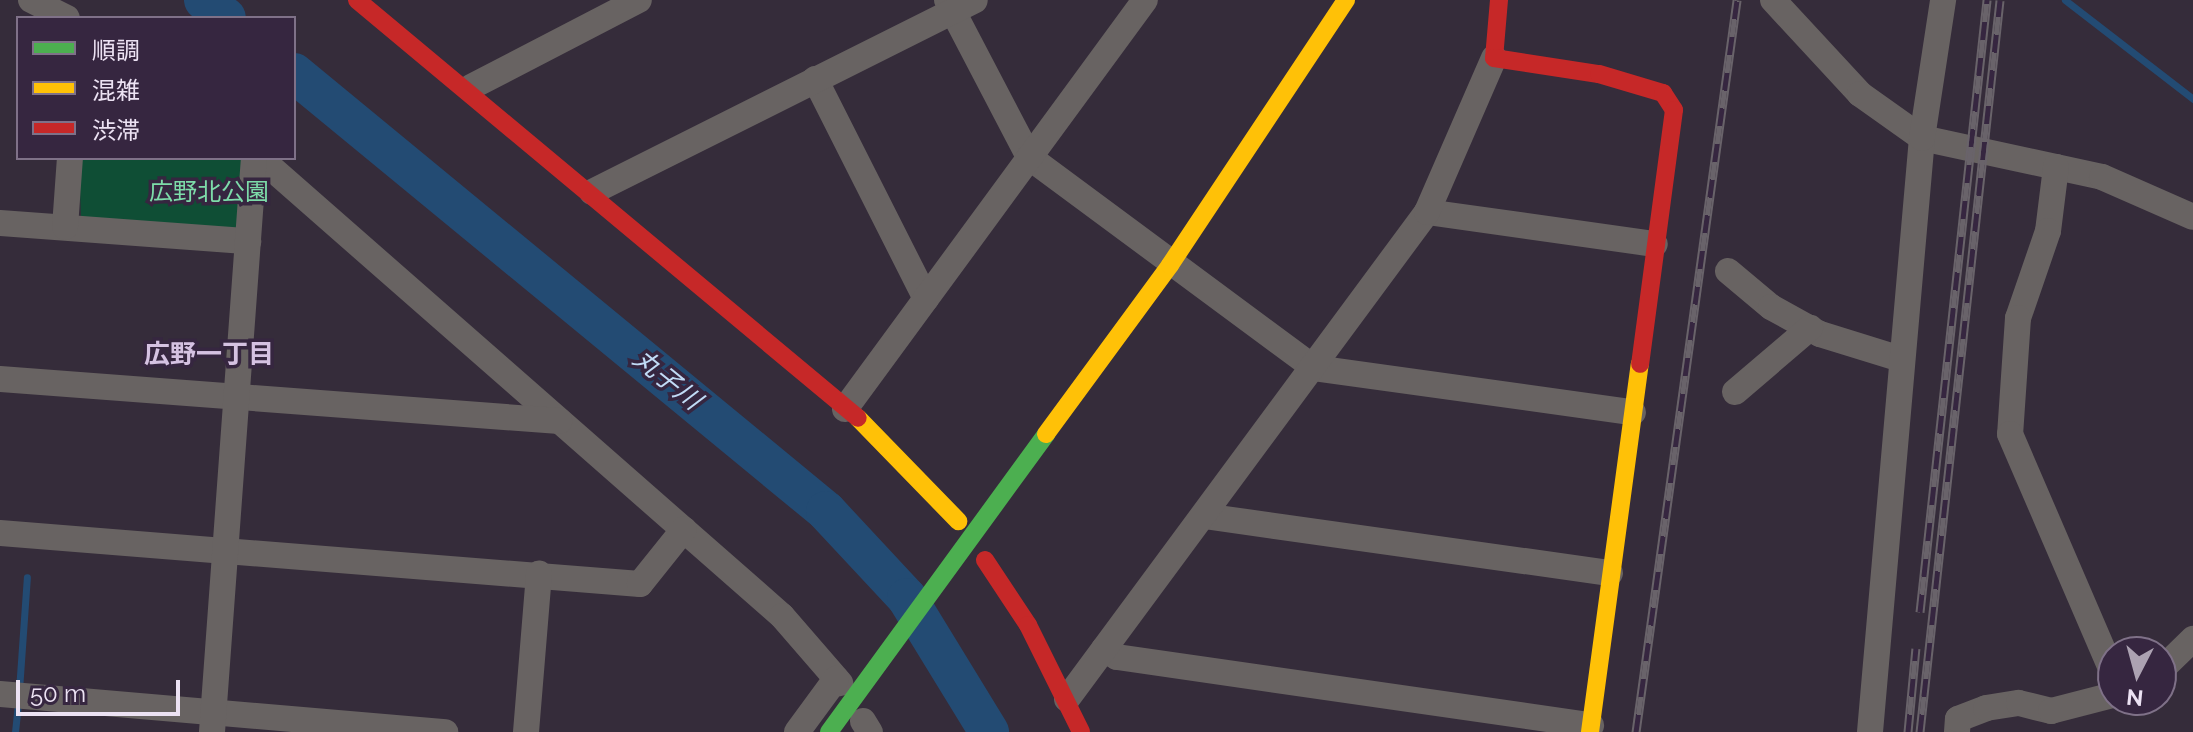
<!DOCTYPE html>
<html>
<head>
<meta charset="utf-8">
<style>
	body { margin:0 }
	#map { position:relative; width:2193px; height:732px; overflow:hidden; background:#352c3a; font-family:Raleway,"Noto Sans JP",sans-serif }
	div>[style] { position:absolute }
	.green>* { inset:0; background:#0f4e35 }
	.stream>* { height:7px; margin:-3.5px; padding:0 3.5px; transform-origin:3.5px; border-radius:3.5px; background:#234b73 }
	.river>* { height:40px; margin:-20px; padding:0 20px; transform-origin:20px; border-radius:20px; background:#234b73 }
	.street>* { height:26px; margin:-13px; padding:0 13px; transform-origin:13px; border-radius:13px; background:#686362 }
	.fast>* { height:18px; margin:-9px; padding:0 9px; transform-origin:9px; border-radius:9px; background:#4caf50 }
	.slow>* { height:18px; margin:-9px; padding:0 9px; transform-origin:9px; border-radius:9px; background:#ffc107 }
	.jam>* { height:18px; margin:-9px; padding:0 9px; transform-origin:9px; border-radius:9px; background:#c62828 }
	.rail>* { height:9px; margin-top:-4.5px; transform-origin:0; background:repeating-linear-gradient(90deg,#362640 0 18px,#69636a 0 36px); box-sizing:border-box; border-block:2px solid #69636a }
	span { translate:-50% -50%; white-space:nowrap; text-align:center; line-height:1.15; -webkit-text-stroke:7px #362640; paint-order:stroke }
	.park-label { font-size:24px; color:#7ddca9 }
	.neighbourhood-label { font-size:26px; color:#d5c2e2; font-weight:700 }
	.water-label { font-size:26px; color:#c1dbf6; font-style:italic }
	.legend { position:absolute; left:16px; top:16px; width:280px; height:144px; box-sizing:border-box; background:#362640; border:2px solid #7f7188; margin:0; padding:10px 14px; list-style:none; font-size:24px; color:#ece2f3 }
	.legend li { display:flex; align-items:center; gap:16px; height:40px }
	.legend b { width:40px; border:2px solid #7f7188 }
	.north { position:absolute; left:2097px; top:636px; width:80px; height:80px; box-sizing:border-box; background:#362640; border:2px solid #7f7188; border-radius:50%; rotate:186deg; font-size:22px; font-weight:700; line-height:32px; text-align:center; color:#ece2f3 }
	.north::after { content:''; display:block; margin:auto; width:28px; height:36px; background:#aca2b2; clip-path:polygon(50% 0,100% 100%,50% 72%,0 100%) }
	.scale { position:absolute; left:16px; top:680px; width:164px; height:36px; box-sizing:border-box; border:4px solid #ece2f3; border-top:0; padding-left:10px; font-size:24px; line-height:28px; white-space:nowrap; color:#ece2f3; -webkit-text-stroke:6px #362640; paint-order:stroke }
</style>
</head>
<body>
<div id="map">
	<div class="green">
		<i style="clip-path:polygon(79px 158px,244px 158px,243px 224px,233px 229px,81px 218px)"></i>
	</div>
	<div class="stream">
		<i style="left:2065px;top:0;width:162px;rotate:37.7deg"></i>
		<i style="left:19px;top:690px;width:113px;rotate:-86deg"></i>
		<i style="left:15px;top:732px;width:30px;rotate:-84deg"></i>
	</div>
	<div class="river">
		<i style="left:204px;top:0;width:28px;rotate:39deg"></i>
		<i style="left:294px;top:73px;width:689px;rotate:39.46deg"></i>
		<i style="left:826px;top:511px;width:119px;rotate:47deg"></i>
		<i style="left:907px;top:598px;width:157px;rotate:58.5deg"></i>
	</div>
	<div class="street">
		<i style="left:31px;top:0;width:40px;rotate:26.6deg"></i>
		<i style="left:947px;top:0;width:177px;rotate:62.4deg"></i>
		<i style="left:1029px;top:157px;width:355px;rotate:36.5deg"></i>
		<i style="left:1314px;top:368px;width:322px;rotate:7.9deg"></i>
		<i style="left:1773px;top:0;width:128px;rotate:47.2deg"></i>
		<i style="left:1860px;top:94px;width:76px;rotate:35.4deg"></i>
		<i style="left:1922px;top:138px;width:184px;rotate:12.2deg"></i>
		<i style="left:2102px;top:177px;width:99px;rotate:23.7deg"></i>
		<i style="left:815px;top:79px;width:246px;rotate:63.2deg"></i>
		<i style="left:471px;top:87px;width:189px;rotate:-27.4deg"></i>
		<i style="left:260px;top:158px;width:694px;rotate:41.26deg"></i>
		<i style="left:782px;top:616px;width:89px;rotate:49.1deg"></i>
		<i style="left:2056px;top:167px;width:64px;rotate:97.1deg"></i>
		<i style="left:2048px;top:231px;width:92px;rotate:109deg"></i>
		<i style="left:2018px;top:318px;width:116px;rotate:93.9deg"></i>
		<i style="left:2010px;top:434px;width:260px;rotate:66.7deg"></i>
		<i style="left:592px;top:192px;width:428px;rotate:-26.6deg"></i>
		<i style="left:1427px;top:212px;width:230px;rotate:8deg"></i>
		<i style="left:0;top:223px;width:249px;rotate:4.2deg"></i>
		<i style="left:65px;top:227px;width:69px;rotate:-85.9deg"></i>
		<i style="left:1728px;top:271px;width:56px;rotate:39.9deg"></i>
		<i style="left:1771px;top:307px;width:56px;rotate:28.9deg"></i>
		<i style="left:1820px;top:334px;width:85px;rotate:17.2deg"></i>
		<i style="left:0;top:379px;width:561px;rotate:4.3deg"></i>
		<i style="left:1735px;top:392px;width:99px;rotate:-40.5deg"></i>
		<i style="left:845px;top:409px;width:507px;rotate:-53.74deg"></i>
		<i style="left:1204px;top:516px;width:410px;rotate:8deg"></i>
		<i style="left:0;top:533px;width:642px;rotate:4.56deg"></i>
		<i style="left:640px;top:584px;width:70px;rotate:-51.3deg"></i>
		<i style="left:1104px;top:649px;width:15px;rotate:32deg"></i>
		<i style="left:1117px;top:657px;width:479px;rotate:8.2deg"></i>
		<i style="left:2161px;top:670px;width:45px;rotate:-44.1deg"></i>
		<i style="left:0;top:694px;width:447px;rotate:4.9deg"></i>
		<i style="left:1067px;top:699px;width:606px;rotate:-53.53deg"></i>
		<i style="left:1427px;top:212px;width:168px;rotate:-66.5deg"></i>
		<i style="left:863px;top:721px;width:13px;rotate:58deg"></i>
		<i style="left:212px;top:732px;width:576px;rotate:-85.82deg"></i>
		<i style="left:526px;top:732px;width:159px;rotate:-85.3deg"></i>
		<i style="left:797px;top:732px;width:66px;rotate:-53.7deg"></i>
		<i style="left:1870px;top:732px;width:596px;rotate:-85deg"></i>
		<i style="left:1922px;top:138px;width:140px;rotate:-81.3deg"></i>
		<i style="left:1957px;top:732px;width:13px;rotate:-86deg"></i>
		<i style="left:1958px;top:719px;width:30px;rotate:-21deg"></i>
		<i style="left:1986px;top:708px;width:33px;rotate:-9deg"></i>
		<i style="left:2019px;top:703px;width:33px;rotate:14deg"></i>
		<i style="left:2051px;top:711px;width:64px;rotate:-14.5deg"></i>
	</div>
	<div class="fast">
		<i style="left:829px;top:732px;width:369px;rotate:-53.9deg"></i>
	</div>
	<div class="slow">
		<i style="left:858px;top:418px;width:144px;rotate:45.8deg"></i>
		<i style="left:1046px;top:434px;width:210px;rotate:-53.7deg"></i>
		<i style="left:1170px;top:265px;width:318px;rotate:-56.4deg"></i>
		<i style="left:1590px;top:732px;width:371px;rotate:-82.3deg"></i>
	</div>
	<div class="jam">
		<i style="left:357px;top:0;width:652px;rotate:39.84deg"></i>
		<i style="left:1499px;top:0;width:58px;rotate:94.9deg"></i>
		<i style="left:1494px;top:58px;width:106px;rotate:8.7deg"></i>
		<i style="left:1599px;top:74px;width:67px;rotate:16.5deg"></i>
		<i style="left:1663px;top:93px;width:20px;rotate:57deg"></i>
		<i style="left:1674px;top:110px;width:256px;rotate:97.6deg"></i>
		<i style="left:985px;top:560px;width:78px;rotate:56.5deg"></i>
		<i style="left:1028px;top:625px;width:119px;rotate:63.6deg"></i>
	</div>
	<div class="rail">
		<i style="left:1920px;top:612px;width:616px;rotate:-83.75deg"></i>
		<i style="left:1636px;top:732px;width:739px;rotate:-82.14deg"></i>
		<i style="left:1908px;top:732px;width:84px;rotate:-84.6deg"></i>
		<i style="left:1920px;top:732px;width:736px;rotate:-83.76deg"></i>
	</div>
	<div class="park-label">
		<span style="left:209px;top:192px">広野北公園</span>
	</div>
	<div class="neighbourhood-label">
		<span style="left:209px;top:355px">広野一丁目</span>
	</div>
	<div class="water-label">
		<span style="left:667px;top:380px;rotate:39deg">丸子川</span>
	</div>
	<ul class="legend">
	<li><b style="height:10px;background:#4caf50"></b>順調</li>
	<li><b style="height:10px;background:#ffc107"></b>混雑</li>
	<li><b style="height:10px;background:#c62828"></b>渋滞</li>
	</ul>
	<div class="north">N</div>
	<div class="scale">50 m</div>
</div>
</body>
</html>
